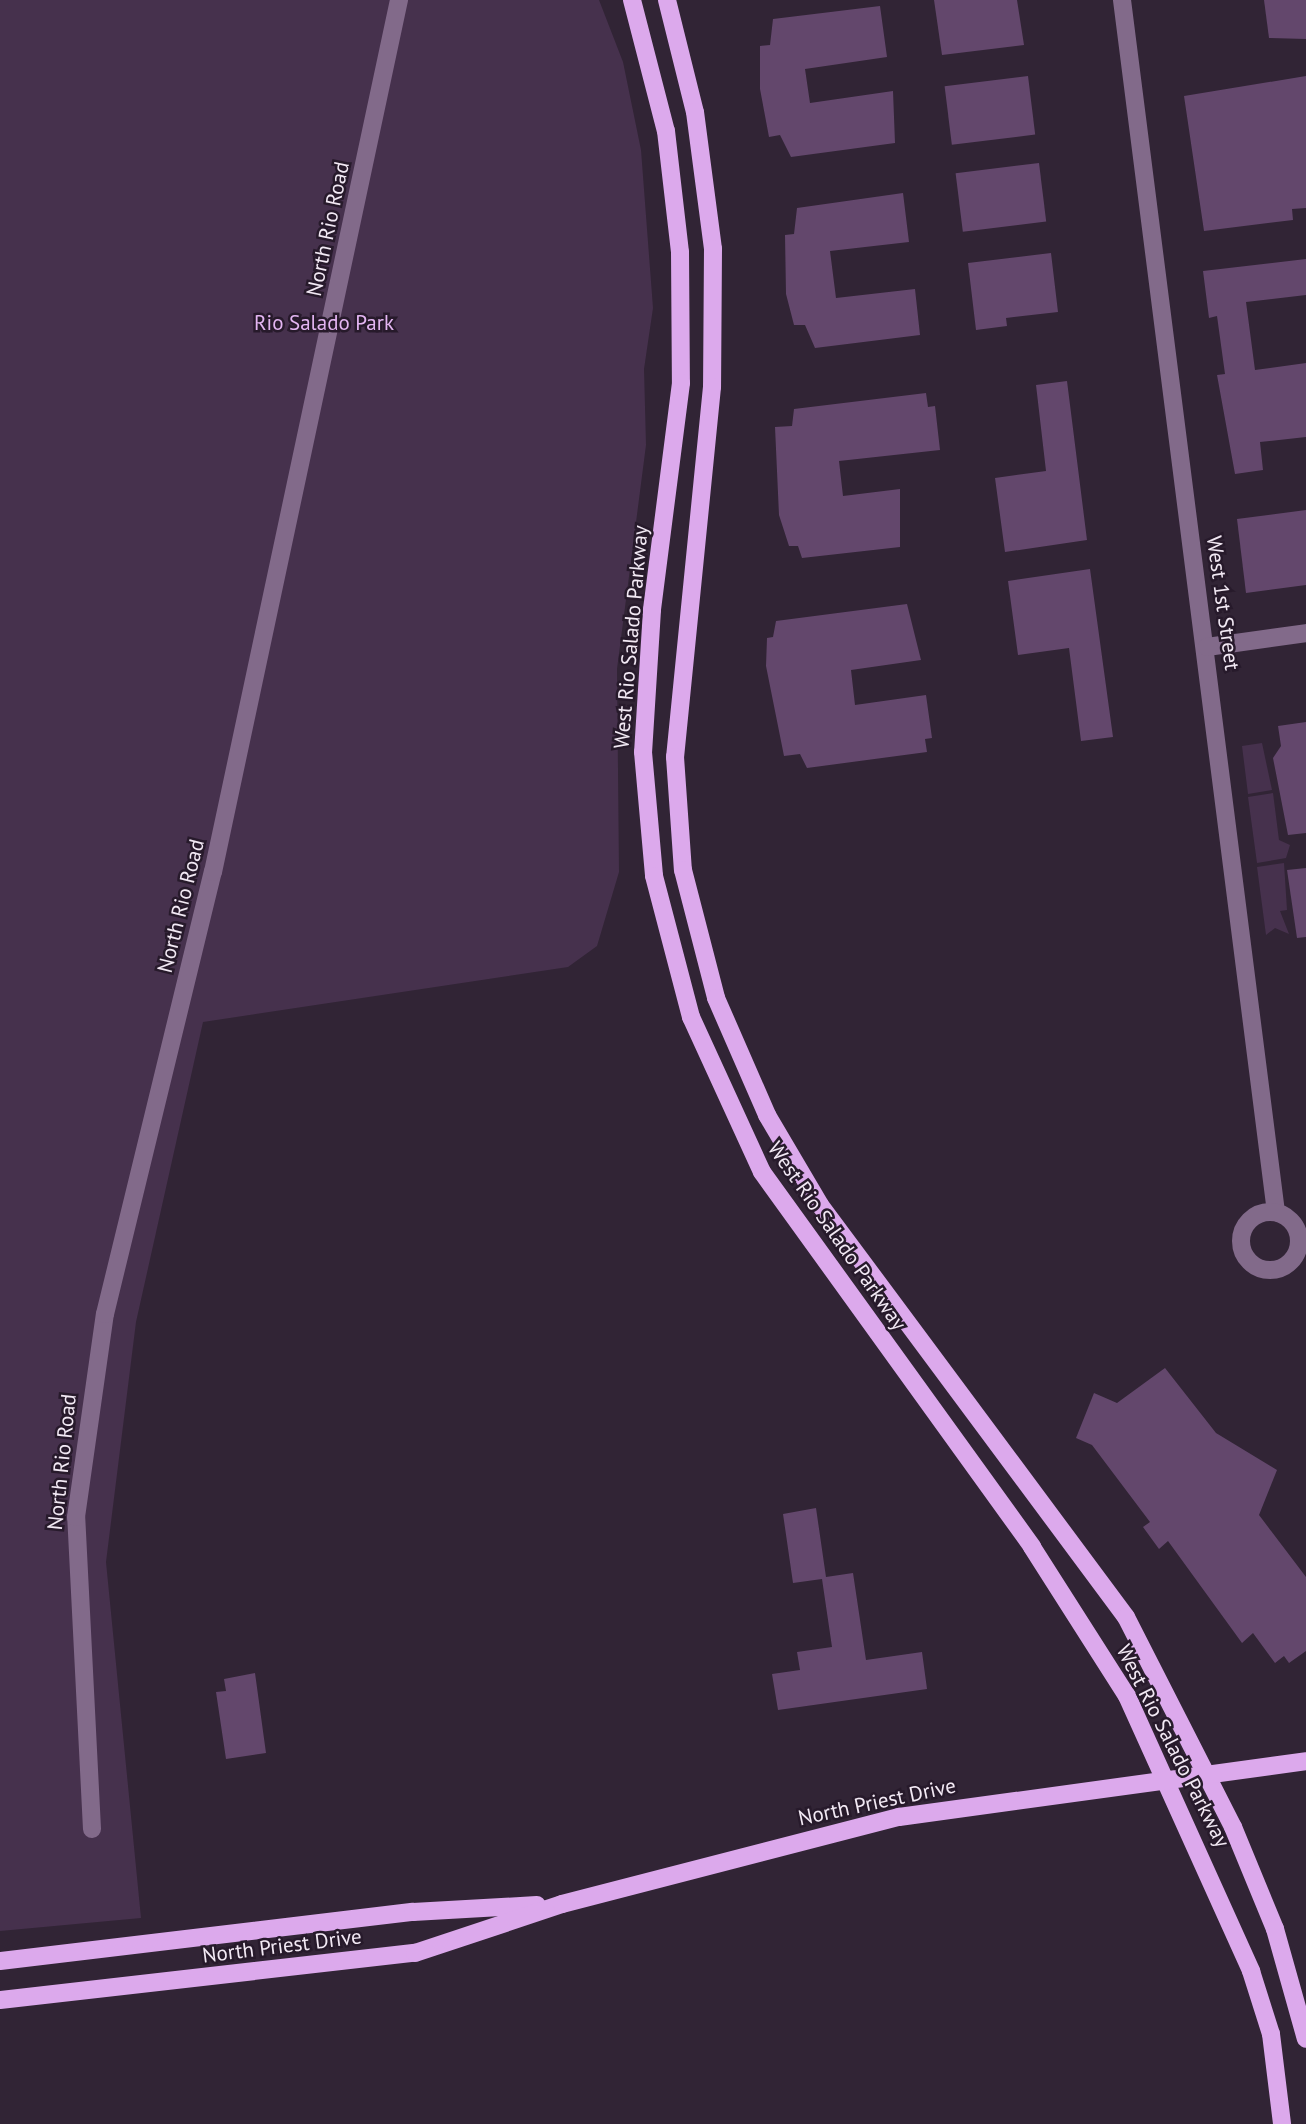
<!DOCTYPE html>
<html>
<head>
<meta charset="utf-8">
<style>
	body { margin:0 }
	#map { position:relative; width:1306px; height:2124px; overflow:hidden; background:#312435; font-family:"PT Sans",sans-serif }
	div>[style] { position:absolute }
	.green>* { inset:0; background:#46314d }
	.building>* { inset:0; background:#63476c; transform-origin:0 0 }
	.minor>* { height:18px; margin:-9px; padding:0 9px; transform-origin:9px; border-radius:9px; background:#826a8a }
	.minor>.ring { margin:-9px; padding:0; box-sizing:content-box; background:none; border:18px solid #826a8a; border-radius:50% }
	.major>* { height:18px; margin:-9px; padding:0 9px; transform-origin:9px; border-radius:9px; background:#dca9ec }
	span { translate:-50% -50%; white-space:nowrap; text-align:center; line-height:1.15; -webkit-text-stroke:5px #271a2b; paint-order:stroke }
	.street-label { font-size:21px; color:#f2e9f4 }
	.park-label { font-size:21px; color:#e3b5f2 }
</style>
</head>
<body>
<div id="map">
	<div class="green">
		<i style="clip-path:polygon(0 0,599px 0,623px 62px,641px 150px,653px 308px,644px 369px,646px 445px,617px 669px,619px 872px,597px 946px,568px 967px,203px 1022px,136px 1322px,106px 1562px,141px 1918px,0 1931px)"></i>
		<i style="clip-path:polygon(1262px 743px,1272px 790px,1248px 794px,1242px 746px)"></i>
		<i style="clip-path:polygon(1273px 793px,1279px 840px,1290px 845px,1286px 858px,1257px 863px,1248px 797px)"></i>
		<i style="clip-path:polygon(1284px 863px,1287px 910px,1280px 911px,1289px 934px,1275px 928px,1266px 935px,1257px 867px)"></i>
	</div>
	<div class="building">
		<i style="clip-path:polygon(934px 0,1017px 0,1024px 45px,942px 55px)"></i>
		<i style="clip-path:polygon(1264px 0,1306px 0,1306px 39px,1269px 38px)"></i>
		<i style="clip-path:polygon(880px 6px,887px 57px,805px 69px,810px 103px,893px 91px,895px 143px,791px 157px,780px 135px,769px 137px,760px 89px,760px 46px,770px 45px,773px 19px)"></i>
		<i style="left:1028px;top:76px;width:59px;height:84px;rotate:83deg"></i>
		<i style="clip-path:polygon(1306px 76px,1306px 208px,1292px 209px,1293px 220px,1204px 231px,1184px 96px)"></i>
		<i style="left:1039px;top:163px;width:59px;height:84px;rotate:83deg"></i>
		<i style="clip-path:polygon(903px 193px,909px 242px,830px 251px,836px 298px,915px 289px,920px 335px,815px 348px,805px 325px,794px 325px,786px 294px,785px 235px,794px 234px,797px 208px)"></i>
		<i style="clip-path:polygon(1051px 253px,1058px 312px,1006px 318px,1007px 326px,976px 330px,968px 263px)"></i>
		<i style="clip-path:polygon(1306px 259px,1306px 295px,1246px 302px,1255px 370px,1306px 363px,1306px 437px,1260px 442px,1263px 470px,1235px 474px,1217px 375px,1225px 374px,1217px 316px,1209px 318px,1203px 271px)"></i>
		<i style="clip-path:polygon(1067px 381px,1087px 540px,1005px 552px,995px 478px,1046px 471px,1036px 385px)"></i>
		<i style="clip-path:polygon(926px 393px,928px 407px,935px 406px,940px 450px,839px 461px,843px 496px,900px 489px,900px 547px,802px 558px,798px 546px,789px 546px,779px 515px,775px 427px,792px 426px,794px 409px)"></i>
		<i style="clip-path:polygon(1306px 510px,1306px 585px,1246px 593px,1237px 519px)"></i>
		<i style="clip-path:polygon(1090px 569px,1113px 737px,1081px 741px,1069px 648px,1018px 655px,1008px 581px)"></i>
		<i style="clip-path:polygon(907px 604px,921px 660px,851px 670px,855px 705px,926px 695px,932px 738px,925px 739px,927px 752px,807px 768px,800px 754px,784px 756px,766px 666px,767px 638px,773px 637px,776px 621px)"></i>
		<i style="clip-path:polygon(1306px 722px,1306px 833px,1288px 835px,1273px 758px,1281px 746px,1278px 726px)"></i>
		<i style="clip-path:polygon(1306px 868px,1306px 937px,1297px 938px,1287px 870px)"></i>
		<i style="clip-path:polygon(1165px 1368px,1216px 1433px,1277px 1470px,1259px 1515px,1306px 1577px,1306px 1651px,1289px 1663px,1284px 1656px,1275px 1663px,1253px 1633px,1242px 1643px,1168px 1541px,1159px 1549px,1143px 1527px,1150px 1522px,1092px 1445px,1076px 1438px,1094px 1393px,1117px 1403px)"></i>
		<i style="clip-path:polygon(816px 1508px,826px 1577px,853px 1573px,866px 1660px,922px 1652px,927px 1689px,778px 1710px,772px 1674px,800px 1670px,797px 1652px,832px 1647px,822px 1579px,793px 1583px,783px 1514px)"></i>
		<i style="clip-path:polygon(255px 1673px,266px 1753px,226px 1759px,216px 1692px,226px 1691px,224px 1679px)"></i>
	</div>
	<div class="minor">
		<i style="left:1122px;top:0;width:1222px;rotate:82.76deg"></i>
		<i style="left:1207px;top:647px;width:100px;rotate:-8deg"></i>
		<i class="ring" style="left:1241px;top:1212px;width:40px;height:40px"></i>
		<i style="left:92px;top:1829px;width:312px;rotate:-92.9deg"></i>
		<i style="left:76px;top:1517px;width:205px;rotate:-81.9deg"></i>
		<i style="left:105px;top:1314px;width:455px;rotate:-76.3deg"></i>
		<i style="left:213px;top:872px;width:892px;rotate:-77.96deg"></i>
	</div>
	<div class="major">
		<i style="left:632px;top:0;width:135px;rotate:75.5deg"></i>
		<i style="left:666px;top:131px;width:122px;rotate:83.4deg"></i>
		<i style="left:680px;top:252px;width:131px;rotate:89.6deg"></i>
		<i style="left:681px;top:383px;width:229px;rotate:97.3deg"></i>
		<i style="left:652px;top:610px;width:142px;rotate:93.6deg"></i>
		<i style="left:643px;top:752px;width:124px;rotate:84.9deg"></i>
		<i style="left:654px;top:876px;width:146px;rotate:75.3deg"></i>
		<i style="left:691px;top:1017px;width:170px;rotate:65.4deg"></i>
		<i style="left:762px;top:1172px;width:462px;rotate:54.2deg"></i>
		<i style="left:1032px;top:1547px;width:177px;rotate:57.5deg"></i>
		<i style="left:1127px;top:1696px;width:302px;rotate:65.7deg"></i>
		<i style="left:1251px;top:1971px;width:66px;rotate:72.4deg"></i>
		<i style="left:1271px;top:2034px;width:91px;rotate:83deg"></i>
		<i style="left:667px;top:0;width:115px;rotate:76deg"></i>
		<i style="left:695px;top:112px;width:138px;rotate:82.5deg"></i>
		<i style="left:713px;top:249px;width:138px;rotate:90.4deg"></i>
		<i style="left:712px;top:387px;width:372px;rotate:95.7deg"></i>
		<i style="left:675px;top:757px;width:113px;rotate:86deg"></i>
		<i style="left:683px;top:870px;width:132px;rotate:75.5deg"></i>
		<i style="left:716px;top:998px;width:128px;rotate:66.4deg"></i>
		<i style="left:767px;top:1115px;width:104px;rotate:59.5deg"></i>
		<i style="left:820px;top:1205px;width:513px;rotate:53.4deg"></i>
		<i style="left:1126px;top:1617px;width:236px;rotate:63deg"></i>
		<i style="left:1233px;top:1827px;width:110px;rotate:67.6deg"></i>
		<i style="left:1275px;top:1929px;width:114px;rotate:74.3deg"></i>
		<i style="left:0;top:1961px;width:416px;rotate:-6.8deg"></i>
		<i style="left:413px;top:1912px;width:124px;rotate:-3.2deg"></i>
		<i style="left:0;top:2000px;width:418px;rotate:-6.5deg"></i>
		<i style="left:415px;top:1953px;width:155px;rotate:-18.4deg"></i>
		<i style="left:562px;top:1904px;width:348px;rotate:-14.5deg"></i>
		<i style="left:899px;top:1817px;width:411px;rotate:-7.8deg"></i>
	</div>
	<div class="street-label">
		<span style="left:328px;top:229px;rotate:-78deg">North Rio Road</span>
		<span style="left:1223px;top:603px;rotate:82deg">West 1st Street</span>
		<span style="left:631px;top:637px;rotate:-85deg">West Rio Salado Parkway</span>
		<span style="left:181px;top:906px;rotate:-76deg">North Rio Road</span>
		<span style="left:837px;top:1236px;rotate:55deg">West Rio Salado Parkway</span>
		<span style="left:62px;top:1462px;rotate:-84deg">North Rio Road</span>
		<span style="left:1173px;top:1746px;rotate:63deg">West Rio Salado Parkway</span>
		<span style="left:877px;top:1802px;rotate:-12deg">North Priest Drive</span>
		<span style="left:282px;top:1946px;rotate:-7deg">North Priest Drive</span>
	</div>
	<div class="park-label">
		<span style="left:324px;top:323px">Rio Salado Park</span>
	</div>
</div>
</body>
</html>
